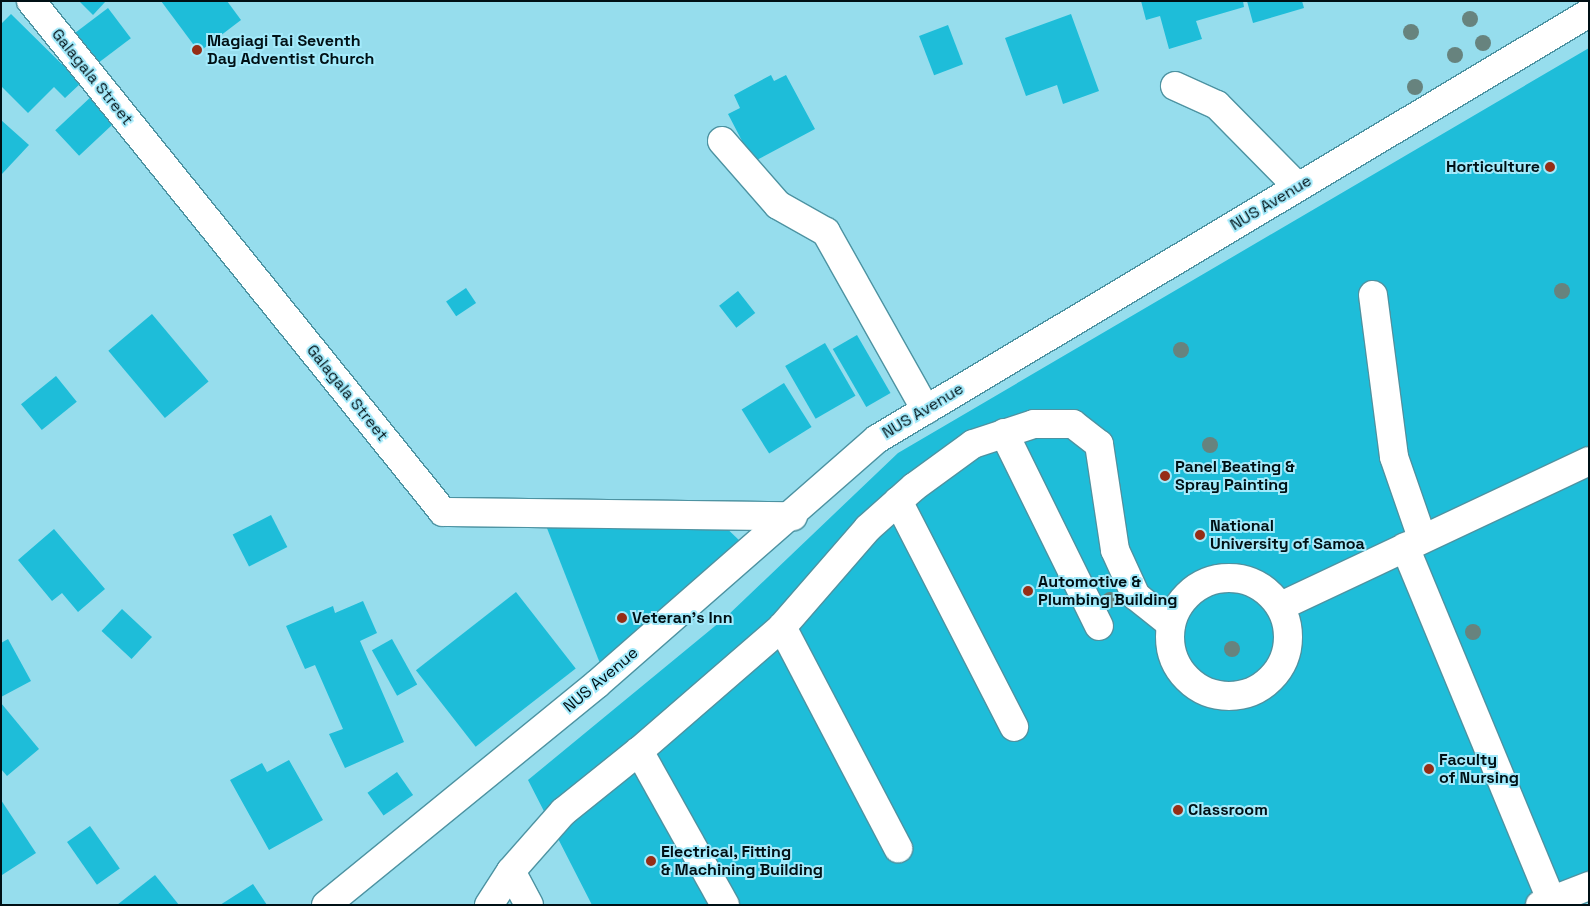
<!DOCTYPE html>
<html>
<head>
<meta charset="utf-8">
<style>
	body { margin:0 }
	#map { position:relative; width:1590px; height:906px; overflow:hidden; background:#96dded; font-family:"Space Grotesk",sans-serif }
	div>[style] { position:absolute }
	.building>* { inset:0; background:#1ebdd9; transform-origin:0 0 }
	.roads { filter:drop-shadow(1px 0 #4d93a2) drop-shadow(-1px 0 #4d93a2) drop-shadow(0 1px #4d93a2) drop-shadow(0 -1px #4d93a2) }
	.minor>* { height:28px; margin:-14px; padding:0 14px; transform-origin:14px; border-radius:14px; background:#fff }
	.minor>.ring { margin:-14px; padding:0; box-sizing:content-box; background:none; border:28px solid #fff; border-radius:50% }
	.trees>* { width:16px; height:16px; margin:-8px; border-radius:50%; background:#67837e }
	.dots>* { width:14px; height:14px; translate:-50% -50%; box-sizing:border-box; border:2px solid #a3eafb; border-radius:50% }
	span { translate:-50% -50%; white-space:nowrap; text-align:center; line-height:1.15; -webkit-text-stroke:4px #a3eafb; paint-order:stroke }
	.poi-label { font-size:16px; color:#001015; font-weight:700 }
	.left { translate:0 -50%; text-align:left }
	.right { translate:-100% -50%; text-align:right }
	.street-label { font-size:16px; color:#001015 }
	.frame { position:absolute; inset:0; border:2px solid #001015; pointer-events:none }
</style>
</head>
<body>
<div id="map">
	<div class="building">
		<i style="clip-path:polygon(79px 1px,106px 1px,93px 15px)"></i>
		<i style="clip-path:polygon(161px 1px,227px 1px,241px 20px,199px 52px)"></i>
		<i style="clip-path:polygon(1141px 1px,1243px 1px,1244px 7px,1196px 21px,1202px 39px,1169px 49px,1160px 16px,1146px 20px)"></i>
		<i style="clip-path:polygon(1247px 1px,1302px 1px,1304px 8px,1253px 23px)"></i>
		<i style="left:108px;top:8px;width:38px;height:41px;rotate:53deg"></i>
		<i style="clip-path:polygon(11px 14px,81px 83px,65px 98px,54px 87px,28px 113px,1px 86px,1px 24px)"></i>
		<i style="clip-path:polygon(1071px 14px,1099px 91px,1063px 104px,1057px 85px,1026px 96px,1005px 38px)"></i>
		<i style="left:948px;top:25px;width:42px;height:31px;rotate:69deg"></i>
		<i style="clip-path:polygon(1589px 48px,1589px 898px,1570px 905px,592px 905px,528px 780px,726px 617px,898px 453px)"></i>
		<i style="clip-path:polygon(771px 75px,774px 81px,786px 75px,815px 129px,753px 162px,728px 114px,740px 108px,734px 95px)"></i>
		<i style="left:94px;top:94px;width:35px;height:53px;rotate:47deg"></i>
		<i style="clip-path:polygon(1px 120px,29px 145px,1px 175px)"></i>
		<i style="left:466px;top:288px;width:18px;height:24px;rotate:56deg"></i>
		<i style="left:738px;top:291px;width:28px;height:24px;rotate:52deg"></i>
		<i style="left:152px;top:314px;width:88px;height:57px;rotate:50deg"></i>
		<i style="left:857px;top:335px;width:67px;height:28px;rotate:60deg"></i>
		<i style="left:825px;top:343px;width:61px;height:46px;rotate:60deg"></i>
		<i style="left:56px;top:376px;width:33px;height:45px;rotate:51deg"></i>
		<i style="left:784px;top:383px;width:52px;height:50px;rotate:58deg"></i>
		<i style="left:271px;top:515px;width:36px;height:43px;rotate:63deg"></i>
		<i style="clip-path:polygon(543px 518px,717px 519px,742px 543px,603px 671px)"></i>
		<i style="clip-path:polygon(54px 529px,105px 589px,78px 612px,62px 593px,52px 601px,18px 560px)"></i>
		<i style="left:516px;top:592px;width:97px;height:127px;rotate:52deg"></i>
		<i style="clip-path:polygon(363px 601px,377px 633px,360px 641px,404px 742px,345px 768px,329px 734px,343px 729px,315px 665px,305px 669px,286px 626px,333px 606px,335px 613px)"></i>
		<i style="left:122px;top:609px;width:41px;height:30px;rotate:43deg"></i>
		<i style="clip-path:polygon(8px 639px,31px 681px,1px 697px,1px 643px)"></i>
		<i style="left:392px;top:639px;width:52px;height:23px;rotate:61deg"></i>
		<i style="clip-path:polygon(1px 703px,39px 749px,7px 776px,1px 769px)"></i>
		<i style="clip-path:polygon(289px 760px,323px 820px,269px 850px,230px 780px,262px 763px,267px 772px)"></i>
		<i style="left:397px;top:772px;width:28px;height:36px;rotate:55deg"></i>
		<i style="clip-path:polygon(1px 800px,36px 853px,2px 875px,1px 874px)"></i>
		<i style="left:90px;top:826px;width:52px;height:28px;rotate:55deg"></i>
		<i style="clip-path:polygon(155px 875px,179px 905px,117px 905px)"></i>
		<i style="clip-path:polygon(253px 884px,267px 905px,220px 905px)"></i>
	</div>
	<div class="roads">
		<div class="minor">
			<i style="left:31px;top:1px;width:656px;rotate:51.12deg"></i>
			<i style="left:443px;top:512px;width:350px;rotate:0.7deg"></i>
			<i style="left:1175px;top:86px;width:46px;rotate:24.3deg"></i>
			<i style="left:1217px;top:105px;width:115px;rotate:45.4deg"></i>
			<i style="left:722px;top:141px;width:85px;rotate:48.8deg"></i>
			<i style="left:778px;top:205px;width:55px;rotate:29.4deg"></i>
			<i style="left:826px;top:232px;width:204px;rotate:60.7deg"></i>
			<i style="left:1373px;top:295px;width:163px;rotate:82.6deg"></i>
			<i style="left:1394px;top:457px;width:86px;rotate:70.9deg"></i>
			<i style="left:1004px;top:433px;width:215px;rotate:63.8deg"></i>
			<i style="left:898px;top:501px;width:254px;rotate:62.8deg"></i>
			<i style="left:1405px;top:547px;width:382px;rotate:67.5deg"></i>
			<i class="ring" style="left:1170px;top:578px;width:90px;height:90px"></i>
			<i style="left:1281px;top:606px;width:340px;rotate:-25.2deg"></i>
			<i style="left:782px;top:627px;width:250px;rotate:62.3deg"></i>
			<i style="left:639px;top:751px;width:176px;rotate:60.8deg"></i>
			<i style="left:511px;top:871px;width:38px;rotate:62deg"></i>
			<i style="left:326px;top:905px;width:350px;rotate:-39.2deg"></i>
			<i style="left:597px;top:684px;width:372px;rotate:-41.2deg"></i>
			<i style="left:877px;top:439px;width:830px;rotate:-30.89deg"></i>
			<i style="left:489px;top:905px;width:40px;rotate:-57.1deg"></i>
			<i style="left:511px;top:871px;width:79px;rotate:-48.6deg"></i>
			<i style="left:563px;top:812px;width:97px;rotate:-38.8deg"></i>
			<i style="left:639px;top:751px;width:189px;rotate:-40.9deg"></i>
			<i style="left:782px;top:627px;width:131px;rotate:-49deg"></i>
			<i style="left:868px;top:528px;width:62px;rotate:-41.7deg"></i>
			<i style="left:914px;top:487px;width:73px;rotate:-36.1deg"></i>
			<i style="left:973px;top:444px;width:64px;rotate:-18.2deg"></i>
			<i style="left:1034px;top:424px;width:39px"></i>
			<i style="left:1073px;top:424px;width:33px;rotate:38deg"></i>
			<i style="left:1099px;top:444px;width:107px;rotate:81.4deg"></i>
			<i style="left:1115px;top:550px;width:51px;rotate:65.5deg"></i>
			<i style="left:1136px;top:596px;width:45px;rotate:38.7deg"></i>
			<i style="left:1540px;top:905px;width:53px;rotate:-21.2deg"></i>
		</div>
	</div>
	<div class="trees">
		<i style="left:1470px;top:19px"></i>
		<i style="left:1411px;top:32px"></i>
		<i style="left:1483px;top:43px"></i>
		<i style="left:1455px;top:55px"></i>
		<i style="left:1415px;top:87px"></i>
		<i style="left:1562px;top:291px"></i>
		<i style="left:1181px;top:350px"></i>
		<i style="left:1210px;top:445px"></i>
		<i style="left:1110px;top:600px"></i>
		<i style="left:1473px;top:632px"></i>
		<i style="left:1232px;top:649px"></i>
	</div>
	<div class="dots">
		<i style="left:197px;top:50px;background:#962d16"></i>
		<i style="left:1550px;top:167px;background:#962d16"></i>
		<i style="left:1165px;top:476px;background:#962d16"></i>
		<i style="left:1200px;top:535px;background:#962d16"></i>
		<i style="left:1028px;top:591px;background:#962d16"></i>
		<i style="left:622px;top:618px;background:#962d16"></i>
		<i style="left:1429px;top:769px;background:#962d16"></i>
		<i style="left:1178px;top:810px;background:#962d16"></i>
		<i style="left:651px;top:861px;background:#962d16"></i>
	</div>
	<div class="poi-label">
		<span class="left" style="left:207px;top:50px">Magiagi Tai Seventh<br>Day Adventist Church</span>
		<span class="right" style="left:1540px;top:167px">Horticulture</span>
		<span class="left" style="left:1175px;top:476px">Panel Beating &amp;<br>Spray Painting</span>
		<span class="left" style="left:1210px;top:535px">National<br>University of Samoa</span>
		<span class="left" style="left:1038px;top:591px">Automotive &amp;<br>Plumbing Building</span>
		<span class="left" style="left:632px;top:618px">Veteran's Inn</span>
		<span class="left" style="left:1439px;top:769px">Faculty<br>of Nursing</span>
		<span class="left" style="left:1188px;top:810px">Classroom</span>
		<span class="left" style="left:661px;top:861px">Electrical, Fitting<br>&amp; Machining Building</span>
	</div>
	<div class="street-label">
		<span style="left:92px;top:77px;rotate:51deg">Galagala Street</span>
		<span style="left:1271px;top:203px;rotate:-31deg">NUS Avenue</span>
		<span style="left:347px;top:393px;rotate:51deg">Galagala Street</span>
		<span style="left:923px;top:411px;rotate:-31deg">NUS Avenue</span>
		<span style="left:601px;top:680px;rotate:-40deg">NUS Avenue</span>
	</div>
	<div class="frame"></div>
</div>
</body>
</html>
